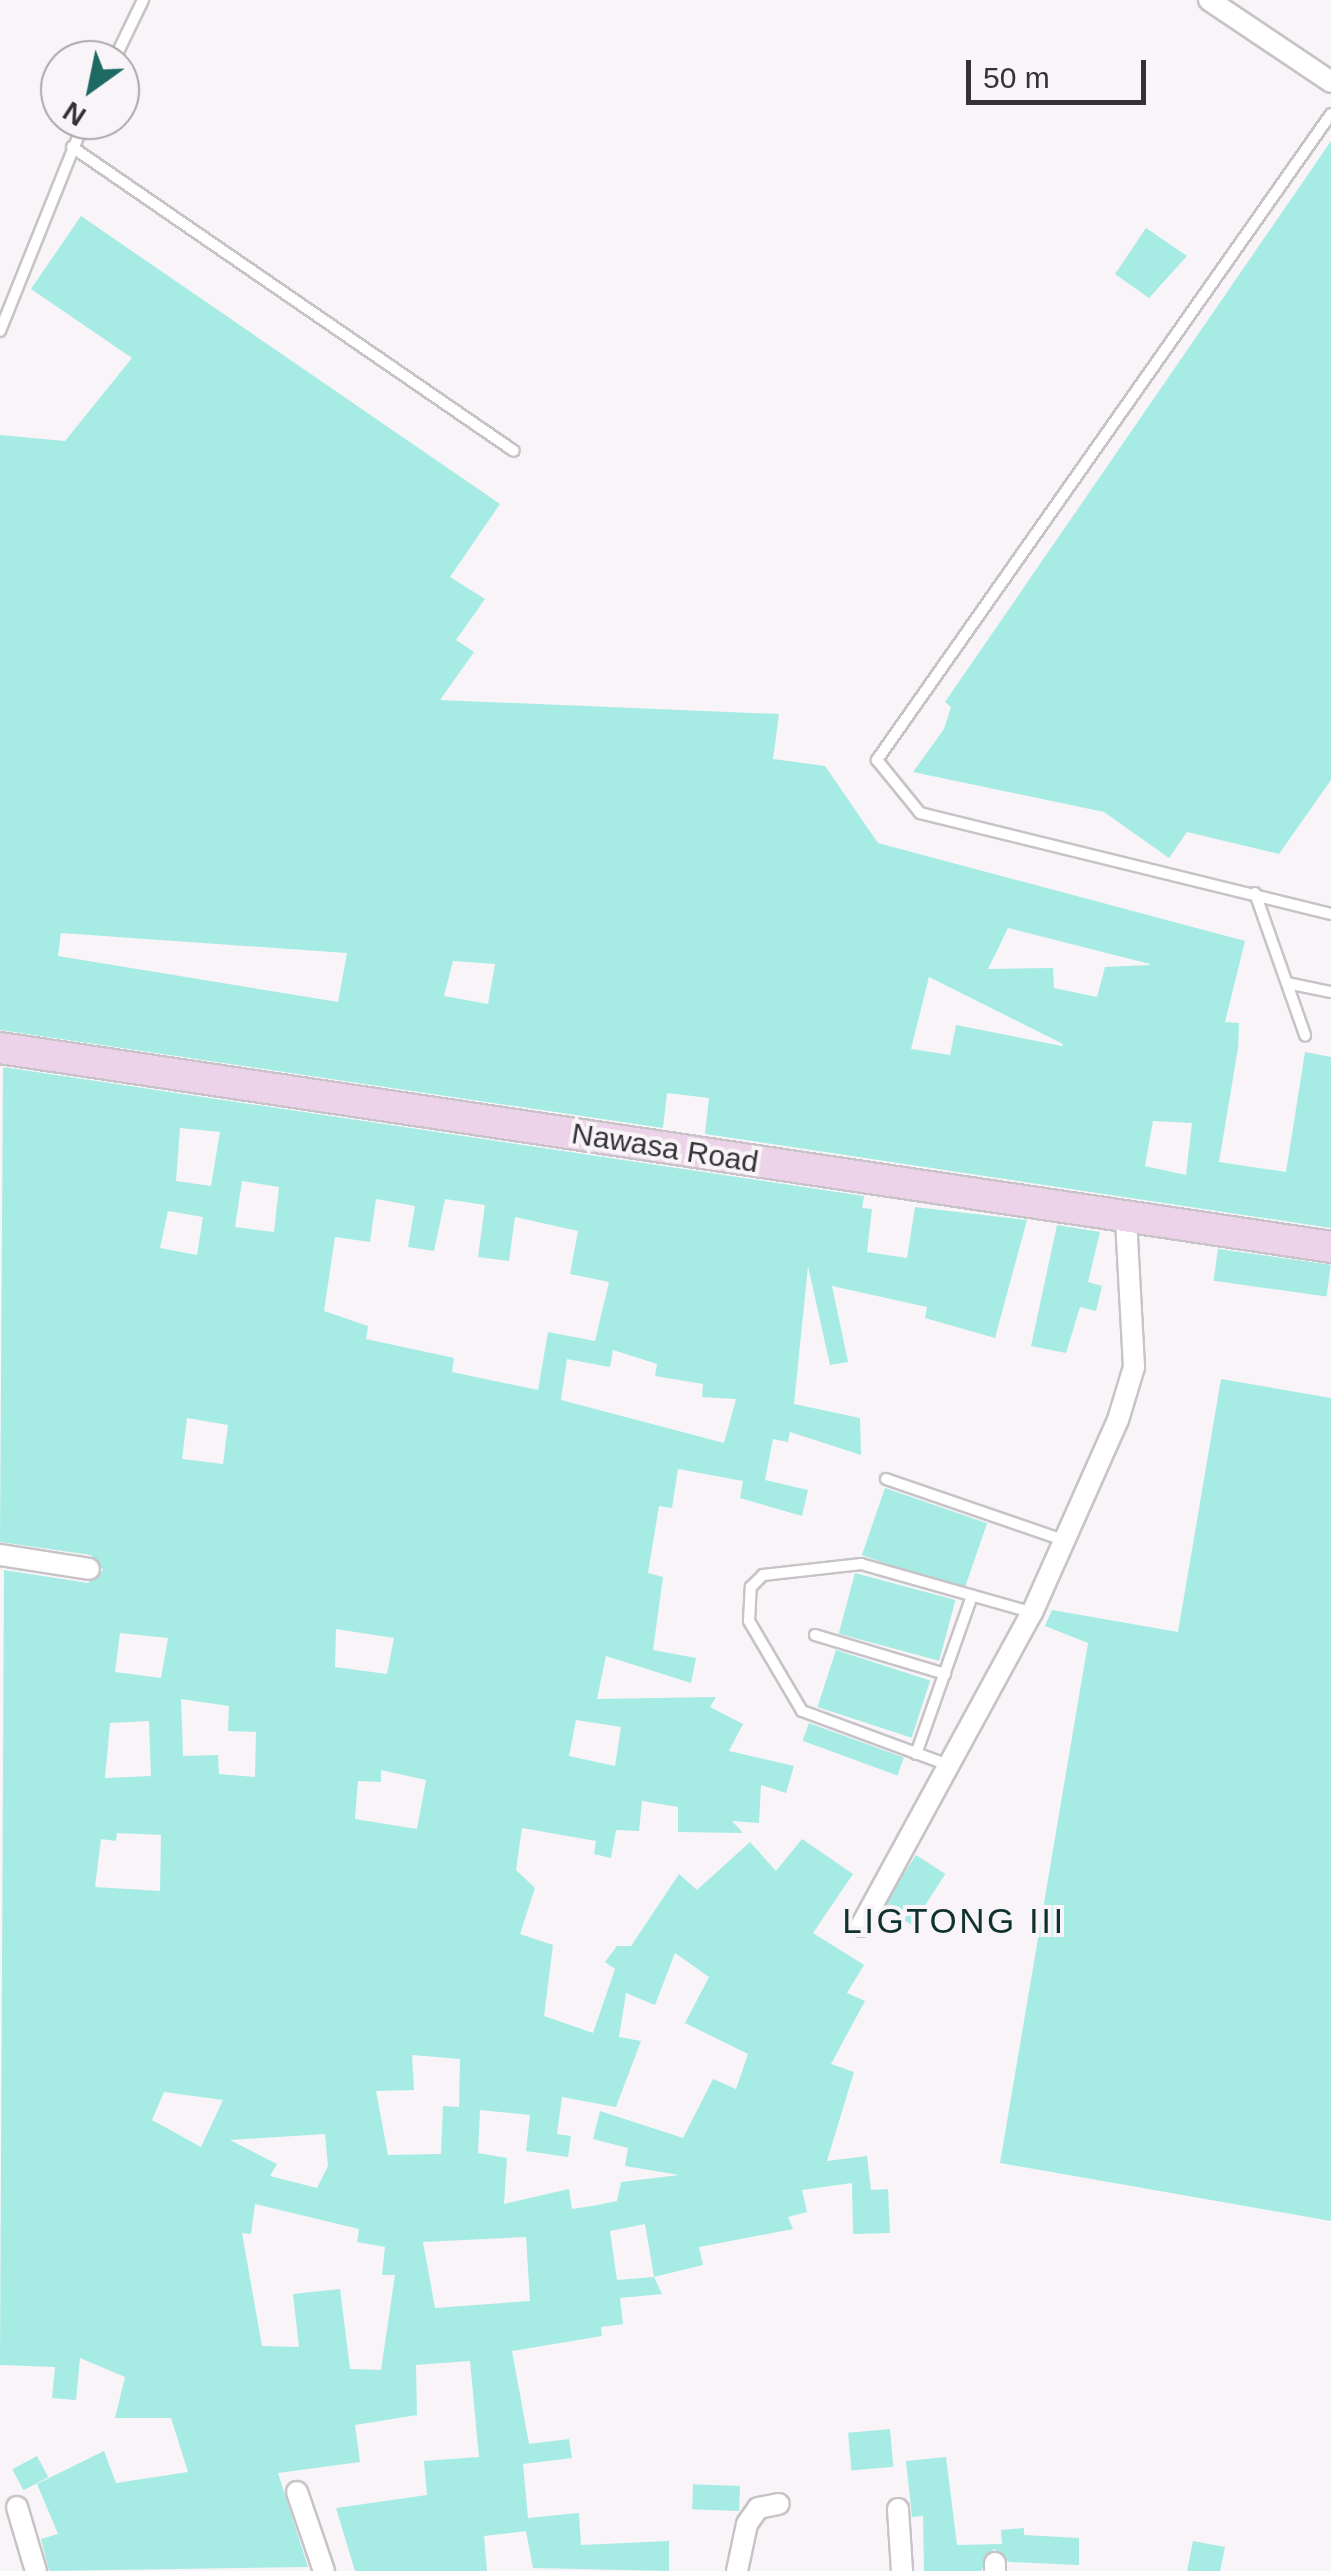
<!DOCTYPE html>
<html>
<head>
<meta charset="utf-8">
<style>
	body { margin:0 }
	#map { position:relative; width:1331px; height:2571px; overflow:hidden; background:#f8f4f8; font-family:Helvetica,sans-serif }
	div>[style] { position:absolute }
	.building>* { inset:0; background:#a6ece4; transform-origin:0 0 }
	.roads { filter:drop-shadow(2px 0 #c7c3c6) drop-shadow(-2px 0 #c7c3c6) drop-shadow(0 2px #c7c3c6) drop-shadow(0 -2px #c7c3c6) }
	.lane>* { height:10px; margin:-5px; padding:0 5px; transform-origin:5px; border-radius:5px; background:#fff }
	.street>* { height:20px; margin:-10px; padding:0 10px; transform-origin:10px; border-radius:10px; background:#fff }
	.secondary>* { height:30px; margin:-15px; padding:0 15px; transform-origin:15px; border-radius:15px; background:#edd3e9 }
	span { translate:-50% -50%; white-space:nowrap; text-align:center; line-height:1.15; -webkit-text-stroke:8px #f8f4f8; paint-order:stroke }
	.street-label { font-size:30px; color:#343234 }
	.quarter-label { font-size:35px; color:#0f322e; letter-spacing:2.5px }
	.north { position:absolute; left:40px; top:40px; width:100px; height:100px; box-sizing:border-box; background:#f8f4f8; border:2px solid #aaa6aa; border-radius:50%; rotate:213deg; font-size:28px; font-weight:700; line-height:40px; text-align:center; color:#343234 }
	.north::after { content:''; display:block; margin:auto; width:35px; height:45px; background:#1e6962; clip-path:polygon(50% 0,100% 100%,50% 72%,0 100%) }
	.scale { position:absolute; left:966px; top:60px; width:180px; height:45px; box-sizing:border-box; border:5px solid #343234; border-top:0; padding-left:12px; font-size:30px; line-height:35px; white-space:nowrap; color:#343234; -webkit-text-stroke:8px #f8f4f8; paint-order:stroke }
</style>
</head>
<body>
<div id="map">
	<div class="building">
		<i style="clip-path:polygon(1331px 141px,1331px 780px,1279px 854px,1187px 832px,1169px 858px,1104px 812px,913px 772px,944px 729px,951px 707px,945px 702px)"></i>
		<i style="clip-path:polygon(evenodd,81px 216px,500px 504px,450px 577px,485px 599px,456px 640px,474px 652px,440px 700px,779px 714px,773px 759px,825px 766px,878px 843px,1245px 941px,1225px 1022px,1239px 1023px,1238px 1048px,1219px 1162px,1286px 1172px,1305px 1052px,1331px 1057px,1331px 1228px,705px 1134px,709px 1098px,667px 1093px,663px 1128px,0 1030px,0 435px,65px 441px,132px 358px,31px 289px,81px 216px,1008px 928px,1150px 964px,1150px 965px,1105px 967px,1097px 997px,1054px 988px,1053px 968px,988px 969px,1008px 928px,81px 216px,61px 933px,347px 953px,338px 1002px,58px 956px,61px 933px,81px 216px,453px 961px,495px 964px,488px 1004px,444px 996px,453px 961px,81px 216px,929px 977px,1063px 1044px,1062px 1046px,956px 1025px,950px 1055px,911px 1049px,929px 977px,81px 216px,1153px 1121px,1192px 1123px,1186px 1175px,1145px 1166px,1153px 1121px)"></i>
		<i style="clip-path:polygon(1146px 228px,1187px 256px,1149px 298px,1115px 274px)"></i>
		<i style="clip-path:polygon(evenodd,3px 1067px,864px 1196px,862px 1208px,872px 1209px,867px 1252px,907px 1258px,915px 1207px,1027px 1220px,995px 1338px,925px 1318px,927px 1307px,832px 1286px,848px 1362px,830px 1365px,808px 1266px,794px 1404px,860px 1418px,861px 1455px,790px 1432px,788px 1442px,773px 1439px,765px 1480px,808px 1490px,802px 1516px,740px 1498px,743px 1481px,678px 1469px,672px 1508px,659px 1506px,648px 1573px,663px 1577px,653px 1650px,696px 1658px,691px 1683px,606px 1656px,597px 1699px,716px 1697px,710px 1707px,743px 1724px,729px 1751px,794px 1766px,786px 1793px,761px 1785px,759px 1823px,732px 1821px,743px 1833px,678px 1832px,678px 1807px,642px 1801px,639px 1831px,616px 1830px,611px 1858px,594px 1854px,596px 1841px,522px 1828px,516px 1870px,535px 1888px,520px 1934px,553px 1945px,544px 2016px,593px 2033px,615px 1969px,605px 1962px,617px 1946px,631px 1946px,679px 1874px,697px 1890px,750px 1842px,776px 1871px,802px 1839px,853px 1874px,813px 1933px,864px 1965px,847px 1993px,865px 2001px,831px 2064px,854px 2072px,827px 2161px,867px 2156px,871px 2190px,888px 2189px,890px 2233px,853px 2234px,852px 2183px,802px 2190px,807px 2212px,788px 2217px,793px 2229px,699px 2247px,703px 2265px,654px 2277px,662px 2294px,620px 2298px,623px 2324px,601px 2327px,602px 2336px,512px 2351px,529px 2444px,569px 2439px,572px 2458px,523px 2464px,528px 2518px,579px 2513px,581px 2545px,669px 2541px,669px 2571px,533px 2568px,526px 2531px,484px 2536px,487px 2571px,355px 2571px,336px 2508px,427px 2495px,424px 2461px,479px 2457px,470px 2361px,416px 2365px,417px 2415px,355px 2425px,360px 2462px,278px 2473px,308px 2567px,49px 2571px,41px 2539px,58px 2534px,37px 2484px,104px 2451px,116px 2483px,188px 2472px,171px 2418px,115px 2418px,125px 2377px,80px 2358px,76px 2400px,52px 2398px,55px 2367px,0 2365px,4px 1570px,88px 1583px,103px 1570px,91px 1555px,0 1542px,3px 1067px,180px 1128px,220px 1132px,211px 1186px,176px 1181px,180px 1128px,3px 1067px,242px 1181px,279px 1187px,274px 1232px,235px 1227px,242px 1181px,3px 1067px,376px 1199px,415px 1206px,408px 1247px,434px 1251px,445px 1199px,485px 1205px,478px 1257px,509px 1261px,515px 1217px,578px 1231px,570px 1274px,609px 1282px,595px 1341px,548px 1332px,538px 1390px,452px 1372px,454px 1358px,366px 1339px,368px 1326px,324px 1311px,335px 1237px,370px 1242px,376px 1199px,3px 1067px,168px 1211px,203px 1217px,197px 1255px,160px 1248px,168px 1211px,3px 1067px,613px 1350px,657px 1364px,655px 1376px,703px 1384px,702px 1397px,736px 1399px,724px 1443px,561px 1400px,567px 1359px,610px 1367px,613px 1350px,3px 1067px,187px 1418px,228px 1425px,223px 1464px,182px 1459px,187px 1418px,3px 1067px,336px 1629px,394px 1638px,387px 1674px,335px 1667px,336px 1629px,3px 1067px,120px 1633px,168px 1638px,161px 1678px,115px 1672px,120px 1633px,3px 1067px,181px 1699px,229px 1706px,228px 1731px,256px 1732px,255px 1777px,219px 1774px,218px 1755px,183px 1756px,181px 1699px,3px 1067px,576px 1720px,621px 1727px,615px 1766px,569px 1756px,576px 1720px,3px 1067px,149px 1721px,151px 1776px,105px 1778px,110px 1723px,149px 1721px,3px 1067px,381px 1770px,426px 1780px,417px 1829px,355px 1819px,358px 1781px,381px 1782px,381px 1770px,3px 1067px,117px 1833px,161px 1835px,160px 1891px,95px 1887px,101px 1839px,116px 1841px,117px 1833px,3px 1067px,675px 1953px,709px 1977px,685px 2023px,748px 2054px,736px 2089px,713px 2079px,683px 2138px,600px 2111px,593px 2139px,628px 2148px,625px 2166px,679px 2175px,621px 2182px,617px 2201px,592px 2206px,572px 2209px,569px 2189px,504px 2204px,507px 2158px,478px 2153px,480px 2110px,530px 2115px,526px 2151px,568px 2157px,571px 2136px,557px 2134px,562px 2097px,616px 2107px,641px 2041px,619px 2037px,626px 1993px,655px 2005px,675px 1953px,3px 1067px,412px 2055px,460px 2059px,459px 2107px,443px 2106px,441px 2154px,388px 2155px,376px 2091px,414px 2090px,412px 2055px,3px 1067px,164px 2092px,223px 2100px,201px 2147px,152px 2120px,164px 2092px,3px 1067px,325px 2134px,328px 2166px,317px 2188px,270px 2176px,277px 2164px,230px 2140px,325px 2134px,3px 1067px,255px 2204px,359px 2229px,357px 2242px,385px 2247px,382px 2275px,395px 2275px,381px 2370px,350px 2369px,340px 2289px,293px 2294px,299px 2347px,262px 2346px,242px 2233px,251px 2234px,255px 2204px,3px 1067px,645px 2224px,654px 2277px,617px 2280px,610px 2231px,645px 2224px,3px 1067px,526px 2237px,530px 2301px,435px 2308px,423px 2242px,526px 2237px)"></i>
		<i style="clip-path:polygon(1057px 1225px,1100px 1232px,1088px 1282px,1102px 1286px,1096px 1311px,1080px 1307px,1066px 1353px,1031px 1346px)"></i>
		<i style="left:1218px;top:1249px;width:114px;height:32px;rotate:8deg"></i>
		<i style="clip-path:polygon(1221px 1379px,1331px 1398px,1331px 2221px,1000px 2163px,1088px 1643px,1045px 1626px,1052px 1610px,1178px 1632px)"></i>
		<i style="left:885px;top:1488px;width:108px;height:71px;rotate:19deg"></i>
		<i style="left:855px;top:1573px;width:104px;height:63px;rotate:15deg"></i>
		<i style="left:836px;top:1650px;width:99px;height:60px;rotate:18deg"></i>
		<i style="left:809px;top:1723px;width:101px;height:19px;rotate:20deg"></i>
		<i style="left:916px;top:1855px;width:35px;height:61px;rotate:33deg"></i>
		<i style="left:890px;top:2429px;width:38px;height:42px;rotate:85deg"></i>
		<i style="left:37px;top:2456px;width:24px;height:28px;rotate:62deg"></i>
		<i style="clip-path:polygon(946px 2457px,957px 2545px,1002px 2544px,1001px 2530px,1024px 2528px,1024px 2535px,1079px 2538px,1079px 2565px,1009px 2562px,994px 2549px,981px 2571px,924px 2571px,923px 2516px,912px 2517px,906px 2461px)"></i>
		<i style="left:740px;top:2486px;width:25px;height:47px;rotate:92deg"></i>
		<i style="clip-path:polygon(1193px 2541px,1225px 2547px,1220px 2571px,1187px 2571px)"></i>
	</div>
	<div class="roads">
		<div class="lane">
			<i style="left:114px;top:60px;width:67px;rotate:-64.2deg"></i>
			<i style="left:1331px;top:114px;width:790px;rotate:125.1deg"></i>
			<i style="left:877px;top:760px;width:68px;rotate:50.9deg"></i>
			<i style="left:920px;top:813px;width:423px;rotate:13.8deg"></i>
			<i style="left:72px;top:147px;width:536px;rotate:34.52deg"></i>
			<i style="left:0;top:331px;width:227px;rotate:-68.1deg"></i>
			<i style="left:1255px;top:893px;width:151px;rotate:70.6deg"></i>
			<i style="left:1287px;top:983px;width:45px;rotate:11.6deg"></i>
			<i style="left:886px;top:1479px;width:187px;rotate:19deg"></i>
			<i style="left:815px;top:1635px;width:136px;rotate:16.7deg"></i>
			<i style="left:916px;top:1754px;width:168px;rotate:-70.5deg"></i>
			<i style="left:951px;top:1766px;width:159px;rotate:-159.7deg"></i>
			<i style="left:802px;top:1711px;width:104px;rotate:-120.5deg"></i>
			<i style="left:749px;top:1621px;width:34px;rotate:-87deg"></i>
			<i style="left:751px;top:1587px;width:17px;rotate:-45deg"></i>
			<i style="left:763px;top:1575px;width:99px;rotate:-6.4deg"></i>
			<i style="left:861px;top:1564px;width:177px;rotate:15.8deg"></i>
		</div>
		<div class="street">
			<i style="left:1209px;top:0;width:147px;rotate:33.9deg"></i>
			<i style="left:0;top:1555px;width:90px;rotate:8.9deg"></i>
			<i style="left:861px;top:1926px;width:357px;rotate:-61.4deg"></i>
			<i style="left:1032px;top:1613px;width:211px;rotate:-66deg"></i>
			<i style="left:1118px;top:1420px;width:55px;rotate:-73.2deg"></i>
			<i style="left:1134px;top:1367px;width:150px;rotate:-93.1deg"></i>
			<i style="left:297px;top:2492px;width:83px;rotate:71.1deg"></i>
			<i style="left:17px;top:2507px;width:67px;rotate:73.5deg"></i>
			<i style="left:898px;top:2509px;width:62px;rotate:86.3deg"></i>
			<i style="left:737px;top:2571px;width:48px;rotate:-78deg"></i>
			<i style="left:747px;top:2524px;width:19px;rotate:-55deg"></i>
			<i style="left:758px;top:2508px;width:21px;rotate:-11deg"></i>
			<i style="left:995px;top:2571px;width:8px;rotate:-90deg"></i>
		</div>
		<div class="secondary">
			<i style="left:0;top:1048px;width:1346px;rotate:8.5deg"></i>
		</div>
	</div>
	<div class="street-label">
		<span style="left:665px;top:1148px;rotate:9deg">Nawasa Road</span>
	</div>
	<div class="quarter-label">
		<span style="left:954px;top:1921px">LIGTONG III</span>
	</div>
	<div class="north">N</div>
	<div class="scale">50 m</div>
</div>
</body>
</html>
